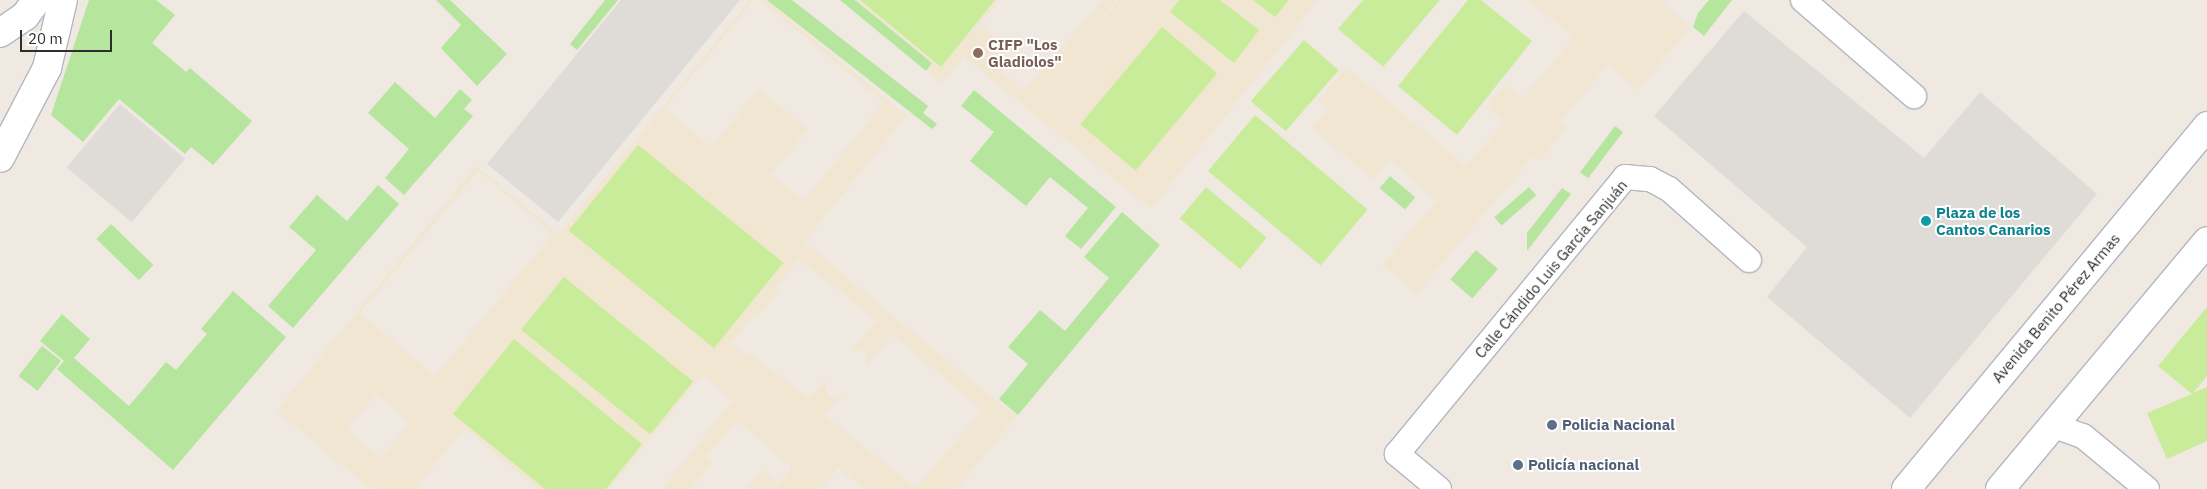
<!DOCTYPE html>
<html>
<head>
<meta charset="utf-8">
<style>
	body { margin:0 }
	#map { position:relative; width:2207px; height:489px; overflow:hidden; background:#efe9e1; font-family:"IBM Plex Sans",sans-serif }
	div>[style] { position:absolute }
	.education>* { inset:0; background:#f0e6d1 }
	.green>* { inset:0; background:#b6e59e; transform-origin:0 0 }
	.pitch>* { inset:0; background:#c9ec9a; transform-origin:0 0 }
	.plaza>* { inset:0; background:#dfdcd8; transform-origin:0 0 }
	.roads { filter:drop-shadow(1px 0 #b4b7c1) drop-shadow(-1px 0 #b4b7c1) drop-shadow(0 1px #b4b7c1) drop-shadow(0 -1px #b4b7c1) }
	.minor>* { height:24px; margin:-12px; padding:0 12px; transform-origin:12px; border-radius:12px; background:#fff }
	.tertiary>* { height:28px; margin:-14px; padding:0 14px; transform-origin:14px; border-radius:14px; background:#fff }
	.dots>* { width:14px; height:14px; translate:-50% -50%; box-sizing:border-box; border:2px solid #fff; border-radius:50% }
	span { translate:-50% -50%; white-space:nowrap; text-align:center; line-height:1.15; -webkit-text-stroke:4px #fff; paint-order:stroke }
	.education-label { font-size:15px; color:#785e54; font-weight:700 }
	.left { translate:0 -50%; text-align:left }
	.culture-label { font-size:15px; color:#0d838f; font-weight:700 }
	.street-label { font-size:15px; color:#2e2e2e }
	.service-label { font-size:15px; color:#4e5e75; font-weight:700 }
	.scale { position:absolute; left:20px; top:30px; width:92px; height:22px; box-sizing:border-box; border:2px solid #2e2e2e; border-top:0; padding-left:6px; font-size:15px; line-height:18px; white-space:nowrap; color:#2e2e2e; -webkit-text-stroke:4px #fff; paint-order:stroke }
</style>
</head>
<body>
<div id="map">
	<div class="education">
		<i style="clip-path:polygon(evenodd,750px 0,754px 0,665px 109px,711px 147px,759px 89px,808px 129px,771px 175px,804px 201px,884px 102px,760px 0,766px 0,906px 116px,804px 242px,1016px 417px,957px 489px,865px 489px,838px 468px,821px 489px,746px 489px,761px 470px,778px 484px,792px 467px,736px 421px,707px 456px,713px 462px,691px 489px,662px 489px,733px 400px,702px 375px,609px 489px,606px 489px,642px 444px,453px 414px,545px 489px,538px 489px,464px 428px,418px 485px,422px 489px,371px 489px,276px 411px,476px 166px,559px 234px,750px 0,478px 171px,553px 234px,435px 376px,360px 313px,478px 171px,750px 0,798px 260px,877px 320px,852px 349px,856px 354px,859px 349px,867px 350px,865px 360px,868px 364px,892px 335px,983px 410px,916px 488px,825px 415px,843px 393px,834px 397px,828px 396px,825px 379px,809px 398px,749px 353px,746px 356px,731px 344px,754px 315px,758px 317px,779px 292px,775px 289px,798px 260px,750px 0,377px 394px,410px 424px,380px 458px,347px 429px,377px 394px)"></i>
		<i style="clip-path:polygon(839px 0,926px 70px,932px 62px,855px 0,860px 0,941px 66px,995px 0,1000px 0,980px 24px,1008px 50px,995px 66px,1024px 91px,1103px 0,1116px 0,1032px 103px,1119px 0,1179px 0,1170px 12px,1259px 30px,1220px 0,1253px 0,1275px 17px,1289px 0,1318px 0,1151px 209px,964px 57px,942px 84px)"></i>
		<i style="clip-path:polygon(1528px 0,1660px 0,1690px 28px,1638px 90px,1608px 65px,1560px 122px,1567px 128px,1540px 161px,1533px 156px,1417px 293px,1382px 265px,1437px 201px,1390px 160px,1374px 179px,1311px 128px,1329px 109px,1318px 100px,1347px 67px,1466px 166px,1504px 123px,1488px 107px,1492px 97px,1505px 86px,1523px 98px,1574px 37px)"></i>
	</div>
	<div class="green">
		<i style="clip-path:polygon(89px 0,156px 0,175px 15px,152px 43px,186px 72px,190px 68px,252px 121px,213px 165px,191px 147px,185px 154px,119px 99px,83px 142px,51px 115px)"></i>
		<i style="clip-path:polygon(436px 0,450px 0,507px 54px,477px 86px,441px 48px,461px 25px)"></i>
		<i style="clip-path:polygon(605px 0,618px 0,577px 50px,570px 44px)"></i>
		<i style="clip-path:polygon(767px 0,792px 0,928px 106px,923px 113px,937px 124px,932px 129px)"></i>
		<i style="clip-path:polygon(840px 0,855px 0,932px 63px,926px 71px)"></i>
		<i style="clip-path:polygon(1709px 0,1732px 0,1704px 36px,1693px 27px,1698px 13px)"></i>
		<i style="clip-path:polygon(395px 82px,435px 118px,460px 89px,472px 100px,464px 109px,473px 116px,404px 195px,385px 178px,409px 149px,368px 113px)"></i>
		<i style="clip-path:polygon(974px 90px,1116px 207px,1081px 249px,1065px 236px,1088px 208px,1050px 177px,1026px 206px,970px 161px,994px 132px,961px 106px)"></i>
		<i style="left:1615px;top:126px;width:10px;height:58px;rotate:37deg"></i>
		<i style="left:1390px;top:176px;width:33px;height:16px;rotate:40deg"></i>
		<i style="clip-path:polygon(378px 185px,399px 204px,293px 328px,268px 306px,316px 250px,289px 227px,317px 195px,347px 221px)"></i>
		<i style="left:1529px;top:187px;width:11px;height:46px;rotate:49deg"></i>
		<i style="clip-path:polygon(1562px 188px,1571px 194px,1527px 251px,1527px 233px)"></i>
		<i style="clip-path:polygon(1122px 212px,1160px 245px,1018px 415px,999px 399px,1028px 364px,1008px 347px,1040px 310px,1065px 331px,1109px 278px,1084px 257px)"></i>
		<i style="left:111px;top:224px;width:59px;height:21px;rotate:44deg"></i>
		<i style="left:1476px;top:250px;width:29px;height:39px;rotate:41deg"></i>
		<i style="clip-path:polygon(233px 291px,286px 337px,173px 470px,57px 369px,64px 361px,40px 341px,62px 314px,90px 339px,74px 358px,129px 406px,166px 362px,176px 370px,207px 334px,201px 329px)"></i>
		<i style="left:42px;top:346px;width:24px;height:38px;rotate:38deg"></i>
	</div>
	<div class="pitch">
		<i style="clip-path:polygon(860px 0,995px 0,941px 67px)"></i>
		<i style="clip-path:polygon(1179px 0,1220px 0,1259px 30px,1234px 63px,1170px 12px)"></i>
		<i style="clip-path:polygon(1253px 0,1289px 0,1275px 17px)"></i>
		<i style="clip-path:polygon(1363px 0,1440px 0,1383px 67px,1338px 29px)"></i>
		<i style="clip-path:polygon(1468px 0,1481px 0,1532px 41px,1457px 135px,1398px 86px)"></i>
		<i style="left:1162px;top:27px;width:72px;height:127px;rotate:40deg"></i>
		<i style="left:1304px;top:40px;width:46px;height:81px;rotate:41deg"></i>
		<i style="left:1255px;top:115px;width:147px;height:73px;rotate:40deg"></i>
		<i style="left:638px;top:145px;width:187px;height:110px;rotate:39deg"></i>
		<i style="left:1206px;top:187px;width:79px;height:41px;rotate:40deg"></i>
		<i style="left:564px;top:277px;width:166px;height:68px;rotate:39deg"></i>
		<i style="clip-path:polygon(2207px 307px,2207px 376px,2193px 393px,2207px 387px,2207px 441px,2167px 459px,2147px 413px,2192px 394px,2158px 366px)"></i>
		<i style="clip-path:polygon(514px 339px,642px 444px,606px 489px,545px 489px,453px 414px)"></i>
	</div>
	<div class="plaza">
		<i style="clip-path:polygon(621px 0,740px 0,558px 222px,487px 164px)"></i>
		<i style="clip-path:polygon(1744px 11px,1924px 158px,1980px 92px,2097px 194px,1910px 418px,1767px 297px,1807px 247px,1654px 116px)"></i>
		<i style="left:120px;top:104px;width:85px;height:83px;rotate:40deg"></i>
	</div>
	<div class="roads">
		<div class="minor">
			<i style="left:1803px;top:0;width:147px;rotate:40.9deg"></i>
			<i style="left:2052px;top:425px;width:33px;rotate:20deg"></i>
			<i style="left:2083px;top:436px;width:83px;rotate:39.6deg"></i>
			<i style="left:1439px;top:489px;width:55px;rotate:-140.2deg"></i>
			<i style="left:1397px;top:454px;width:359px;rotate:-50.5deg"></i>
			<i style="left:1625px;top:177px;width:25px;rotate:5deg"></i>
			<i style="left:1650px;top:179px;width:21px;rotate:28deg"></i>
			<i style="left:1669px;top:189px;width:107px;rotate:41.6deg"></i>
		</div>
		<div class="tertiary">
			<i style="left:0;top:33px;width:30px;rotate:-34deg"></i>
			<i style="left:25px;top:16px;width:20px;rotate:-53deg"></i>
			<i style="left:0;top:158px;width:102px;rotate:-62.4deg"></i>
			<i style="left:47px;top:68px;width:70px;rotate:-76.8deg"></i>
			<i style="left:1906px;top:489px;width:472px;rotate:-50.3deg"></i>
			<i style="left:2000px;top:489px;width:323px;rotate:-50.1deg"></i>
		</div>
	</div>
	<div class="dots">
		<i style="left:978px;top:53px;background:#8d6e63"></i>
		<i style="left:1926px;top:221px;background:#0f9aa8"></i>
		<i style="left:1552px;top:425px;background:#5c6f8a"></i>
		<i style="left:1518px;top:465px;background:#5c6f8a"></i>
	</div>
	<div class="education-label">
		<span class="left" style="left:988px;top:53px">CIFP "Los<br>Gladiolos"</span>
	</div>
	<div class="culture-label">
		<span class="left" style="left:1936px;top:221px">Plaza de los<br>Cantos Canarios</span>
	</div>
	<div class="street-label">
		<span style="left:1551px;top:269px;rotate:-50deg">Calle Cándido Luis García Sanjuán</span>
		<span style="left:2056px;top:308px;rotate:-50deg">Avenida Benito Pérez Armas</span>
	</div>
	<div class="service-label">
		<span class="left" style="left:1562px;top:425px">Policia Nacional</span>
		<span class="left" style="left:1528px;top:465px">Policía nacional</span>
	</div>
	<div class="scale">20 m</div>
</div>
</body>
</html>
